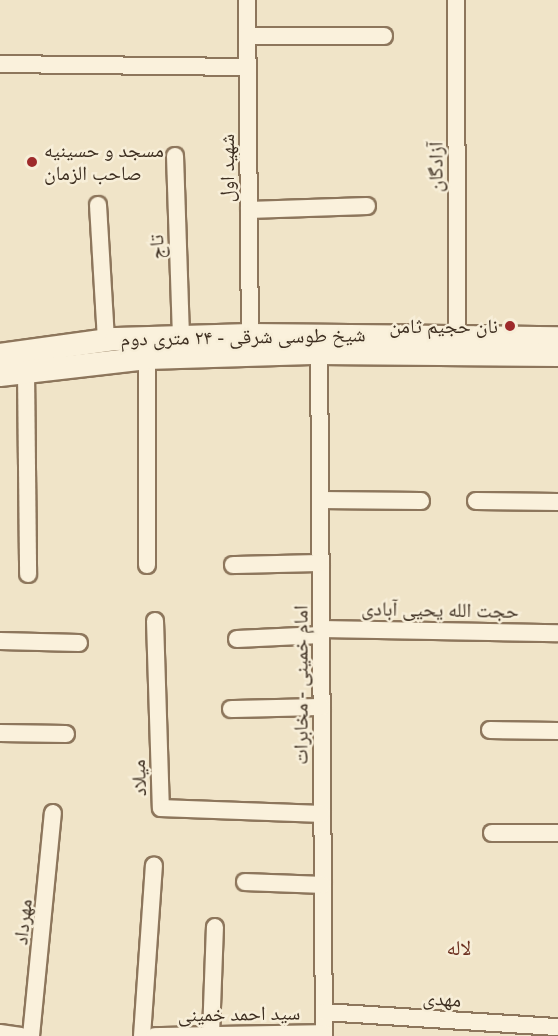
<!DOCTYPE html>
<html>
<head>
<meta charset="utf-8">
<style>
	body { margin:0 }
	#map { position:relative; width:558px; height:1036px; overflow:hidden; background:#f0e4c8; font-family:"Times New Roman","Noto Naskh Arabic",serif }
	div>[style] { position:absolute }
	.roads { filter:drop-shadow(2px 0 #8d765c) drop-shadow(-2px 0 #8d765c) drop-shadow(0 2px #8d765c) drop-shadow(0 -2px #8d765c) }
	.minor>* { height:16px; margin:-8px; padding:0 8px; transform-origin:8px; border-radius:8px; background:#faf1dc }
	.secondary>* { height:22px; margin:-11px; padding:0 11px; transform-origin:11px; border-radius:11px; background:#faf1dc }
	.dots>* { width:16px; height:16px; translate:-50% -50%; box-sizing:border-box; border:3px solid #f7eed8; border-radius:50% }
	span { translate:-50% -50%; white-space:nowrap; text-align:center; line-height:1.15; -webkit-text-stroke:5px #f7eed8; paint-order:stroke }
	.poi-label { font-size:20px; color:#3d2e20 }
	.left { translate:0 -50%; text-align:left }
	.right { translate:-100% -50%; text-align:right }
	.street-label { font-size:20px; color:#3d2e20 }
	.neighbourhood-label { font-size:21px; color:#6b2e1e }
</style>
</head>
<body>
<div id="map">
	<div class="roads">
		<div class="minor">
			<i style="left:247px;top:0;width:335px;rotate:89.5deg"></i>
			<i style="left:456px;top:0;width:334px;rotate:89.8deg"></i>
			<i style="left:247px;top:36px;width:137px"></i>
			<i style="left:0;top:64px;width:248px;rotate:0.7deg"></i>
			<i style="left:175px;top:156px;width:181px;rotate:88.1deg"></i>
			<i style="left:98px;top:205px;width:136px;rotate:86.6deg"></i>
			<i style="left:249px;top:210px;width:118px;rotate:-1.9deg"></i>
			<i style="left:319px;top:344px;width:692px;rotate:89.59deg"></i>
			<i style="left:26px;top:371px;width:203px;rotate:89.4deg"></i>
			<i style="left:320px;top:500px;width:101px;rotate:0.6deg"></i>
			<i style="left:476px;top:501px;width:82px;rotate:0.7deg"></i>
			<i style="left:147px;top:565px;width:207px;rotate:-90deg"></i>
			<i style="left:233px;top:565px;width:88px;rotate:-1.3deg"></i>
			<i style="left:155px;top:621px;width:187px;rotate:88.2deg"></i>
			<i style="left:161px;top:808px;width:161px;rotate:2.1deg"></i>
			<i style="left:321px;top:629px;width:237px;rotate:1deg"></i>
			<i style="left:237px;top:639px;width:84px;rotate:-2.7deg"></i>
			<i style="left:0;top:641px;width:79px;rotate:1.5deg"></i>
			<i style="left:231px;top:709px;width:91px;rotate:-1.3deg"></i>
			<i style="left:490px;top:730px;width:68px;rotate:0.8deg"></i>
			<i style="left:0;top:733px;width:66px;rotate:0.9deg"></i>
			<i style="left:492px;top:833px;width:66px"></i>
			<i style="left:245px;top:882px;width:78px;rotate:2.2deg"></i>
			<i style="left:324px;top:1012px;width:234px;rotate:3.7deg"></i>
			<i style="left:0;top:1033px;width:21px;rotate:8deg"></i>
			<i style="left:211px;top:1035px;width:108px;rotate:-87.9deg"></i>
			<i style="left:31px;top:1036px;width:224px;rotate:-84.4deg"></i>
			<i style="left:142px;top:1036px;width:171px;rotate:-86deg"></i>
			<i style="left:155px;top:1036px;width:169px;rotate:-1deg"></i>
		</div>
		<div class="secondary">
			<i style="left:0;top:355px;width:117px;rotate:-7.9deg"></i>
			<i style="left:116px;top:339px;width:134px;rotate:-1.7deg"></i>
			<i style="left:250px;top:335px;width:308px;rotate:0.6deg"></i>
			<i style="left:0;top:375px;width:148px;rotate:-6.6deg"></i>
			<i style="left:147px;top:358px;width:173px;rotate:-1.7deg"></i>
			<i style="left:320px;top:353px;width:238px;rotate:0.5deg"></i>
		</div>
	</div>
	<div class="dots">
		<i style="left:32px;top:162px;background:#9e2a2b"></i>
		<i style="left:510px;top:326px;background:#9e2a2b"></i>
	</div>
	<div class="poi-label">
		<span class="left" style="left:44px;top:162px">مسجد و حسینیه<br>صاحب الزمان</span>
		<span class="right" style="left:498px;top:326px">نان حجیم ثامن</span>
	</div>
	<div class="street-label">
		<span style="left:436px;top:167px;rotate:-90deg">آزادگان</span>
		<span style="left:227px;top:168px;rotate:-90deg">شهید اول</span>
		<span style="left:157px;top:247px;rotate:-92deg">تاج</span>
		<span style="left:243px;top:337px;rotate:-1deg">شیخ طوسی شرقی - ۲۴ متری دوم</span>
		<span style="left:440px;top:610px;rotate:1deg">حجت الله یحیی آبادی</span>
		<span style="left:301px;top:685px;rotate:-90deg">امام خمینی - مخابرات</span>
		<span style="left:139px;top:778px;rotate:-92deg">میلاد</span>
		<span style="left:23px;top:922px;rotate:-84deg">مهرداد</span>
		<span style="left:442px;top:999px;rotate:4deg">مهدی</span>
		<span style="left:239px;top:1014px;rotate:-1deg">سید احمد خمینی</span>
	</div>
	<div class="neighbourhood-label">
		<span style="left:459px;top:948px">لاله</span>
	</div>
</div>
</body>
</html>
